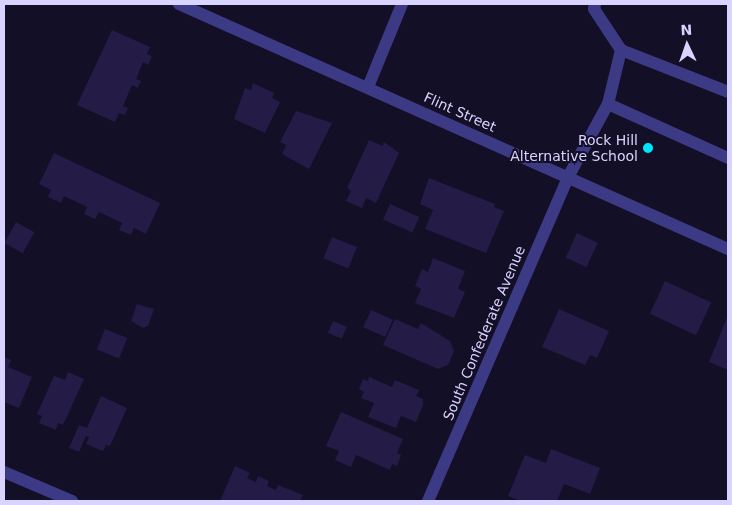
<!DOCTYPE html>
<html>
<head>
<meta charset="utf-8">
<style>
	body { margin:0 }
	#map { position:relative; width:732px; height:505px; overflow:hidden; background:#130f26; font-family:"DejaVu Sans",sans-serif }
	div>[style] { position:absolute }
	.building>* { inset:0; background:#241b47; transform-origin:0 0 }
	.service>* { height:12px; margin:-6px; padding:0 6px; transform-origin:6px; border-radius:6px; background:#3d3a85 }
	.minor>* { height:12px; margin:-6px; padding:0 6px; transform-origin:6px; border-radius:6px; background:#3d3a85 }
	.dots>* { width:14px; height:14px; translate:-50% -50%; box-sizing:border-box; border:2px solid #130f26; border-radius:50% }
	span { translate:-50% -50%; white-space:nowrap; text-align:center; line-height:1.15; -webkit-text-stroke:4px #130f26; paint-order:stroke }
	.street-label { font-size:14px; color:#d9d4ff }
	.poi-label { font-size:14px; color:#d9d4ff }
	.right { translate:-100% -50%; text-align:right }
	.frame { position:absolute; inset:0; border:5px solid #d9d4ff; pointer-events:none }
	.north { position:absolute; left:662px; top:20px; width:50px; height:50px; -webkit-text-stroke:4px #130f26; paint-order:stroke; rotate:357deg; font-size:14px; font-weight:700; line-height:20px; text-align:center; color:#d9d4ff }
	.north::after { content:''; display:block; margin:auto; width:18px; height:22px; background:#d9d4ff; clip-path:polygon(50% 0,100% 100%,50% 72%,0 100%) }
</style>
</head>
<body>
<div id="map">
	<div class="building">
		<i style="clip-path:polygon(112px 30px,150px 47px,147px 54px,152px 56px,148px 65px,143px 62px,136px 79px,141px 81px,138px 88px,132px 85px,123px 106px,128px 108px,125px 115px,119px 113px,115px 122px,77px 105px)"></i>
		<i style="clip-path:polygon(253px 83px,274px 93px,272px 98px,280px 102px,265px 133px,234px 119px,245px 88px,251px 90px)"></i>
		<i style="clip-path:polygon(296px 111px,332px 123px,309px 169px,282px 154px,286px 145px,280px 142px)"></i>
		<i style="clip-path:polygon(369px 140px,383px 146px,384px 142px,399px 153px,376px 203px,366px 198px,362px 208px,346px 201px,351px 191px,347px 188px)"></i>
		<i style="clip-path:polygon(54px 153px,160px 203px,146px 234px,134px 228px,131px 235px,119px 230px,122px 223px,99px 212px,95px 219px,84px 214px,87px 207px,64px 196px,61px 203px,48px 197px,51px 190px,39px 184px)"></i>
		<i style="clip-path:polygon(429px 178px,495px 204px,494px 207px,504px 211px,486px 253px,425px 229px,433px 210px,420px 204px)"></i>
		<i style="left:390px;top:204px;width:32px;height:17px;rotate:24deg"></i>
		<i style="left:16px;top:222px;width:21px;height:24px;rotate:29deg"></i>
		<i style="left:577px;top:233px;width:23px;height:27px;rotate:25deg"></i>
		<i style="left:332px;top:237px;width:27px;height:23px;rotate:22deg"></i>
		<i style="clip-path:polygon(433px 258px,465px 271px,458px 289px,465px 292px,454px 318px,415px 303px,421px 289px,415px 286px,422px 269px,428px 272px)"></i>
		<i style="left:665px;top:281px;width:51px;height:36px;rotate:25deg"></i>
		<i style="clip-path:polygon(137px 304px,154px 309px,148px 326px,143px 328px,131px 321px)"></i>
		<i style="clip-path:polygon(559px 309px,609px 331px,597px 358px,590px 355px,585px 365px,542px 347px)"></i>
		<i style="left:371px;top:310px;width:24px;height:19px;rotate:24deg"></i>
		<i style="clip-path:polygon(728px 315px,728px 370px,709px 362px)"></i>
		<i style="clip-path:polygon(395px 319px,418px 329px,421px 323px,450px 341px,454px 351px,448px 365px,438px 369px,383px 345px)"></i>
		<i style="left:333px;top:321px;width:15px;height:13px;rotate:23deg"></i>
		<i style="left:105px;top:329px;width:24px;height:22px;rotate:22deg"></i>
		<i style="clip-path:polygon(4px 357px,11px 360px,8px 367px,32px 377px,19px 408px,4px 402px)"></i>
		<i style="clip-path:polygon(68px 372px,84px 379px,63px 425px,58px 423px,56px 430px,39px 423px,42px 416px,37px 414px,54px 376px,65px 380px)"></i>
		<i style="clip-path:polygon(369px 377px,392px 387px,395px 380px,419px 390px,416px 396px,423px 399px,423px 405px,416px 422px,401px 416px,396px 428px,368px 417px,374px 403px,361px 398px,364px 392px,359px 389px,363px 379px,368px 381px)"></i>
		<i style="clip-path:polygon(101px 396px,127px 408px,110px 446px,106px 445px,103px 451px,86px 444px,89px 437px,86px 436px,79px 452px,69px 448px,79px 425px,87px 428px)"></i>
		<i style="clip-path:polygon(341px 412px,403px 439px,397px 453px,401px 455px,397px 466px,392px 464px,390px 470px,356px 455px,351px 467px,335px 460px,339px 451px,326px 446px)"></i>
		<i style="clip-path:polygon(551px 449px,600px 468px,590px 494px,564px 484px,557px 501px,521px 501px,508px 496px,525px 455px,546px 463px)"></i>
		<i style="clip-path:polygon(235px 466px,250px 473px,247px 478px,256px 482px,258px 476px,269px 481px,267px 486px,276px 490px,278px 485px,303px 495px,300px 501px,220px 501px)"></i>
	</div>
	<div class="service">
		<i style="left:595px;top:4px;width:5px;rotate:101deg"></i>
		<i style="left:594px;top:9px;width:49px;rotate:56.6deg"></i>
		<i style="left:621px;top:50px;width:115px;rotate:21.4deg"></i>
		<i style="left:608px;top:104px;width:132px;rotate:24.2deg"></i>
		<i style="left:568px;top:177px;width:83px;rotate:-61.3deg"></i>
		<i style="left:608px;top:104px;width:56px;rotate:-76.5deg"></i>
	</div>
	<div class="minor">
		<i style="left:179px;top:4px;width:601px;rotate:24.05deg"></i>
		<i style="left:368px;top:87px;width:90px;rotate:-67.7deg"></i>
		<i style="left:4px;top:472px;width:74px;rotate:23.1deg"></i>
		<i style="left:428px;top:501px;width:353px;rotate:-66.6deg"></i>
	</div>
	<div class="dots">
		<i style="left:648px;top:148px;background:#00e5ff"></i>
	</div>
	<div class="street-label">
		<span style="left:460px;top:112px;rotate:24deg">Flint Street</span>
		<span style="left:484px;top:333px;rotate:-67deg">South Confederate Avenue</span>
	</div>
	<div class="poi-label">
		<span class="right" style="left:638px;top:148px">Rock Hill<br>Alternative School</span>
	</div>
	<div class="frame"></div>
	<div class="north">N</div>
</div>
</body>
</html>
